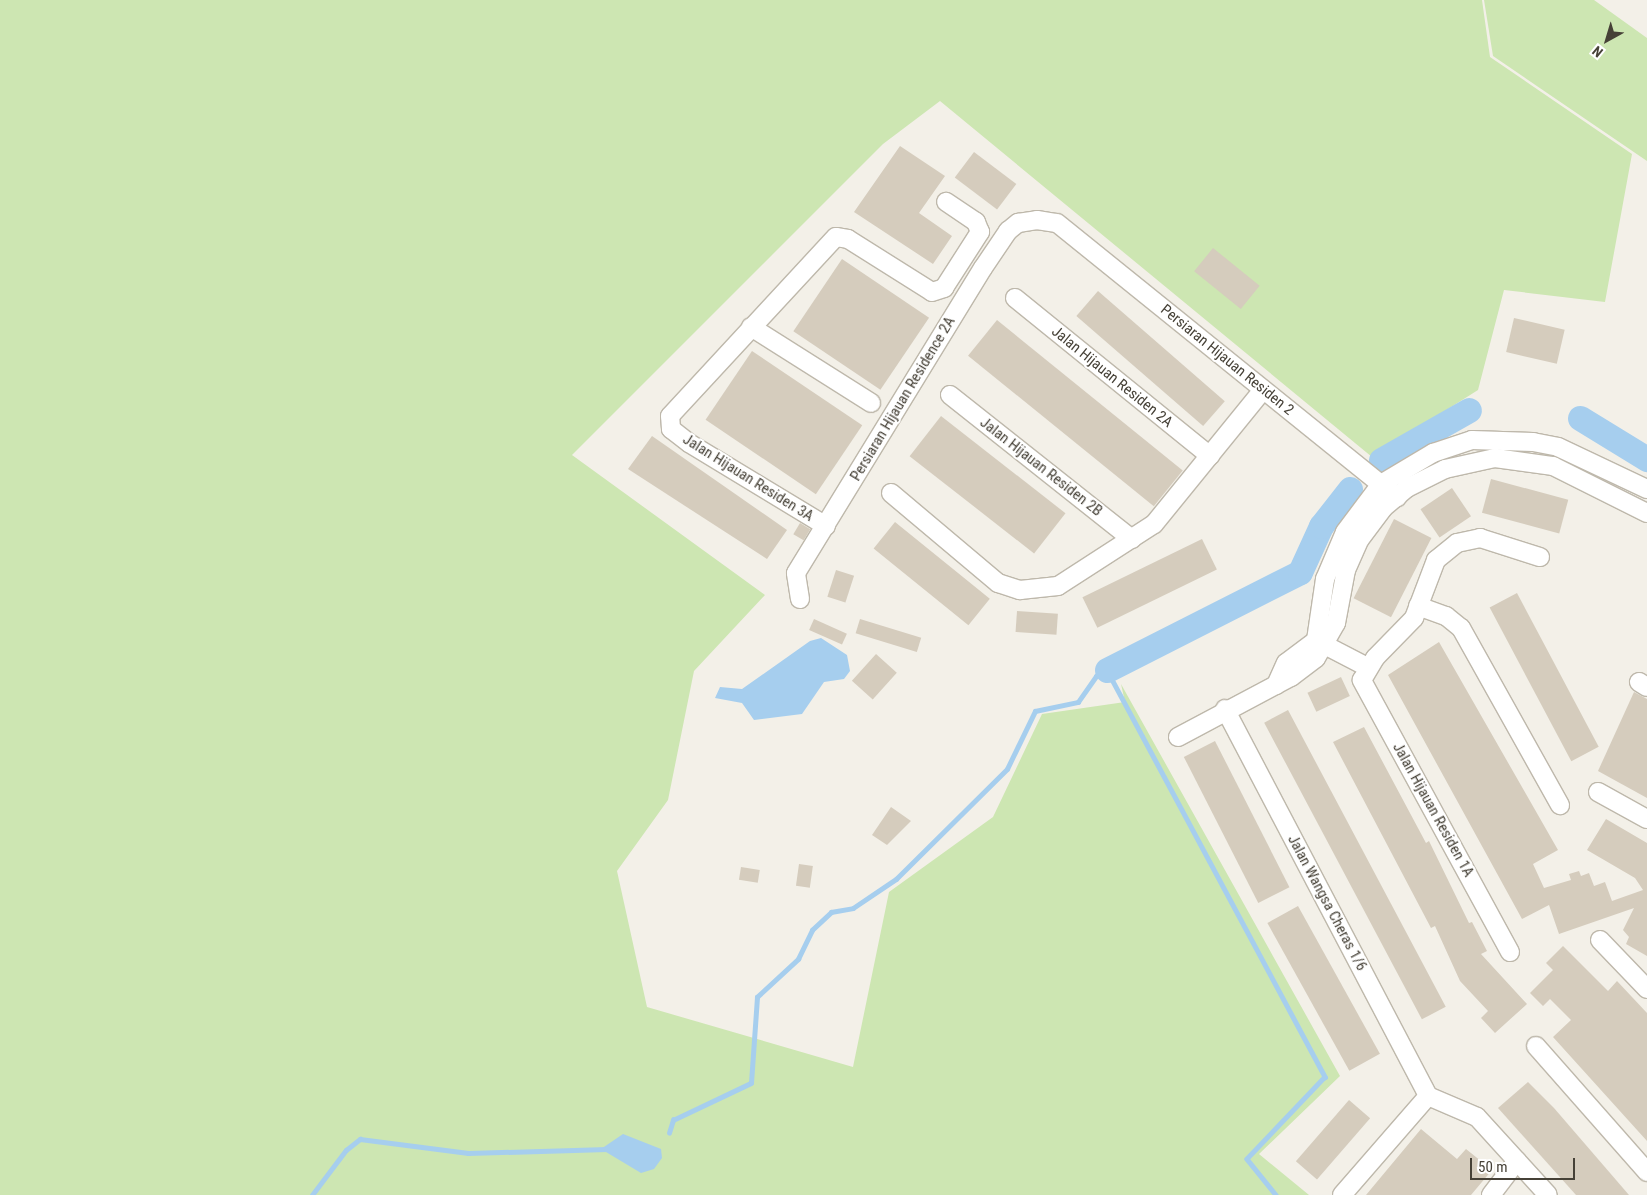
<!DOCTYPE html>
<html>
<head>
<meta charset="utf-8">
<style>
	body { margin:0 }
	#map { position:relative; width:1647px; height:1195px; overflow:hidden; background:#f3f0e8; font-family:"Roboto Condensed",sans-serif }
	div>[style] { position:absolute }
	.green>* { inset:0; background:#cde6b2 }
	.water>* { inset:0; background:#a6ceee }
	.stream>* { height:4.5px; margin:-2.25px; padding:0 2.25px; transform-origin:2.25px; border-radius:2.25px; background:#a6ceee }
	.river>* { height:25px; margin:-12.5px; padding:0 12.5px; transform-origin:12.5px; border-radius:12.5px; background:#a6ceee }
	.building>* { inset:0; background:#d5ccbd; transform-origin:0 0 }
	.roads { filter:drop-shadow(1px 0 #beb8ab) drop-shadow(-1px 0 #beb8ab) drop-shadow(0 1px #beb8ab) drop-shadow(0 -1px #beb8ab) }
	.minor>* { height:18px; margin:-9px; padding:0 9px; transform-origin:9px; border-radius:9px; background:#fff }
	span { translate:-50% -50%; white-space:nowrap; text-align:center; line-height:1.15; -webkit-text-stroke:4px #fff; paint-order:stroke }
	.street-label { font-size:15px; color:#464137 }
	.north { position:absolute; left:1582px; top:15px; width:50px; height:50px; -webkit-text-stroke:4px #fff; paint-order:stroke; rotate:219deg; font-size:14px; font-weight:700; line-height:20px; text-align:center; color:#464137 }
	.north::after { content:''; display:block; margin:auto; width:18px; height:22px; background:#464137; clip-path:polygon(50% 0,100% 100%,50% 72%,0 100%) }
	.scale { position:absolute; left:1470px; top:1158px; width:105px; height:22px; box-sizing:border-box; border:2px solid #464137; border-top:0; padding-left:6px; font-size:15px; line-height:18px; white-space:nowrap; color:#464137; -webkit-text-stroke:4px #fff; paint-order:stroke }
</style>
</head>
<body>
<div id="map">
	<div class="green">
		<i style="clip-path:polygon(0 0,1482px 0,1490px 57px,1632px 154px,1605px 302px,1504px 290px,1478px 390px,1372px 457px,940px 101px,883px 144px,572px 455px,765px 595px,694px 671px,668px 800px,617px 871px,647px 1007px,853px 1067px,889px 892px,993px 817px,1042px 714px,1125px 702px,1121px 684px,1340px 1076px,1259px 1154px,1309px 1195px,0 1195px)"></i>
		<i style="clip-path:polygon(1484px 0,1594px 0,1647px 38px,1647px 161px,1493px 56px)"></i>
	</div>
	<div class="water">
		<i style="clip-path:polygon(821px 638px,847px 655px,850px 671px,844px 679px,824px 682px,802px 714px,754px 720px,742px 703px,715px 698px,720px 687px,742px 689px,810px 641px)"></i>
		<i style="clip-path:polygon(623px 1134px,661px 1149px,662px 1158px,654px 1169px,641px 1173px,601px 1149px)"></i>
	</div>
	<div class="stream">
		<i style="left:669px;top:1133px;width:14px;rotate:-73deg"></i>
		<i style="left:673px;top:1120px;width:86px;rotate:-25.4deg"></i>
		<i style="left:751px;top:1083px;width:86px;rotate:-86deg"></i>
		<i style="left:757px;top:997px;width:56px;rotate:-42.8deg"></i>
		<i style="left:798px;top:959px;width:32px;rotate:-64deg"></i>
		<i style="left:812px;top:930px;width:26px;rotate:-43deg"></i>
		<i style="left:831px;top:912px;width:22px;rotate:-10deg"></i>
		<i style="left:853px;top:908px;width:52px;rotate:-34deg"></i>
		<i style="left:896px;top:879px;width:156px;rotate:-44.7deg"></i>
		<i style="left:1007px;top:769px;width:64px;rotate:-64.2deg"></i>
		<i style="left:1035px;top:711px;width:44px;rotate:-11.8deg"></i>
		<i style="left:1078px;top:702px;width:32px;rotate:-55deg"></i>
		<i style="left:1096px;top:676px;width:13px;rotate:-29deg"></i>
		<i style="left:1107px;top:670px;width:462px;rotate:61.8deg"></i>
		<i style="left:1325px;top:1077px;width:113px;rotate:133.6deg"></i>
		<i style="left:1247px;top:1159px;width:46px;rotate:51.1deg"></i>
		<i style="left:312px;top:1195px;width:56px;rotate:-52.9deg"></i>
		<i style="left:346px;top:1150px;width:18px;rotate:-38deg"></i>
		<i style="left:360px;top:1139px;width:109px;rotate:7.4deg"></i>
		<i style="left:468px;top:1153px;width:139px;rotate:-1.6deg"></i>
	</div>
	<div class="river">
		<i style="left:1580px;top:418px;width:79px;rotate:31.5deg"></i>
		<i style="left:1381px;top:460px;width:101px;rotate:-29.6deg"></i>
		<i style="left:1107px;top:670px;width:216px;rotate:-26.9deg"></i>
		<i style="left:1300px;top:572px;width:51px;rotate:-65.5deg"></i>
		<i style="left:1321px;top:526px;width:47px;rotate:-51.9deg"></i>
	</div>
	<div class="building">
		<i style="clip-path:polygon(900px 146px,945px 176px,919px 213px,952px 236px,933px 264px,854px 212px)"></i>
		<i style="left:974px;top:152px;width:53px;height:32px;rotate:37deg"></i>
		<i style="left:1213px;top:248px;width:60px;height:30px;rotate:39deg"></i>
		<i style="left:842px;top:259px;width:105px;height:87px;rotate:34deg"></i>
		<i style="left:1098px;top:291px;width:168px;height:33px;rotate:41deg"></i>
		<i style="left:1514px;top:318px;width:52px;height:35px;rotate:13deg"></i>
		<i style="left:997px;top:320px;width:239px;height:46px;rotate:39deg"></i>
		<i style="left:752px;top:351px;width:133px;height:83px;rotate:34deg"></i>
		<i style="left:941px;top:416px;width:158px;height:51px;rotate:38deg"></i>
		<i style="clip-path:polygon(652px 436px,787px 530px,767px 559px,628px 469px)"></i>
		<i style="left:1491px;top:479px;width:80px;height:35px;rotate:15deg"></i>
		<i style="left:1452px;top:488px;width:34px;height:38px;rotate:56deg"></i>
		<i style="left:1394px;top:519px;width:42px;height:89px;rotate:27deg"></i>
		<i style="left:895px;top:522px;width:122px;height:34px;rotate:39deg"></i>
		<i style="left:800px;top:523px;width:12px;height:13px;rotate:31deg"></i>
		<i style="left:1202px;top:539px;width:34px;height:133px;rotate:64deg"></i>
		<i style="left:836px;top:570px;width:19px;height:28px;rotate:18deg"></i>
		<i style="left:1517px;top:593px;width:174px;height:31px;rotate:62deg"></i>
		<i style="left:1017px;top:611px;width:41px;height:21px;rotate:4deg"></i>
		<i style="left:814px;top:619px;width:36px;height:12px;rotate:24deg"></i>
		<i style="left:860px;top:619px;width:64px;height:15px;rotate:17deg"></i>
		<i style="clip-path:polygon(1439px 642px,1558px 850px,1533px 864px,1544px 888px,1571px 880px,1569px 874px,1579px 871px,1581px 876px,1589px 873px,1594px 886px,1605px 882px,1612px 901px,1643px 890px,1635px 878px,1587px 850px,1606px 819px,1647px 843px,1647px 956px,1626px 944px,1629px 937px,1623px 930px,1634px 908px,1559px 934px,1549px 905px,1522px 919px,1388px 675px)"></i>
		<i style="left:876px;top:654px;width:28px;height:36px;rotate:42deg"></i>
		<i style="left:1341px;top:677px;width:21px;height:37px;rotate:65deg"></i>
		<i style="clip-path:polygon(1634px 692px,1647px 699px,1647px 798px,1598px 771px)"></i>
		<i style="left:1288px;top:710px;width:336px;height:27px;rotate:62deg"></i>
		<i style="clip-path:polygon(1364px 727px,1426px 843px,1429px 841px,1469px 923px,1472px 922px,1487px 951px,1481px 954px,1527px 1004px,1495px 1033px,1481px 1018px,1488px 1011px,1460px 981px,1435px 926px,1431px 928px,1333px 742px)"></i>
		<i style="left:1215px;top:741px;width:164px;height:35px;rotate:63deg"></i>
		<i style="clip-path:polygon(891px 807px,911px 821px,887px 845px,872px 835px)"></i>
		<i style="left:799px;top:864px;width:14px;height:22px;rotate:8deg"></i>
		<i style="left:741px;top:867px;width:19px;height:13px;rotate:9deg"></i>
		<i style="left:1298px;top:906px;width:169px;height:35px;rotate:61deg"></i>
		<i style="clip-path:polygon(1563px 946px,1608px 991px,1617px 981px,1647px 1013px,1647px 1141px,1553px 1037px,1571px 1020px,1550px 999px,1543px 1006px,1530px 993px,1553px 970px,1546px 963px)"></i>
		<i style="clip-path:polygon(1528px 1082px,1554px 1108px,1629px 1195px,1576px 1195px,1515px 1127px,1498px 1108px)"></i>
		<i style="left:1349px;top:1100px;width:28px;height:81px;rotate:41deg"></i>
		<i style="clip-path:polygon(1421px 1129px,1457px 1159px,1466px 1149px,1492px 1170px,1471px 1195px,1366px 1195px)"></i>
	</div>
	<div class="roads">
		<div class="minor">
			<i style="left:1015px;top:298px;width:251px;rotate:39deg"></i>
			<i style="left:751px;top:327px;width:142px;rotate:32.3deg"></i>
			<i style="left:950px;top:395px;width:232px;rotate:38.4deg"></i>
			<i style="left:891px;top:493px;width:140px;rotate:40.1deg"></i>
			<i style="left:998px;top:583px;width:23px;rotate:18deg"></i>
			<i style="left:1020px;top:590px;width:38px;rotate:-6deg"></i>
			<i style="left:1058px;top:586px;width:114px;rotate:-32.9deg"></i>
			<i style="left:1154px;top:524px;width:173px;rotate:-50.9deg"></i>
			<i style="left:826px;top:526px;width:160px;rotate:-148.8deg"></i>
			<i style="left:689px;top:443px;width:23px;rotate:-142deg"></i>
			<i style="left:671px;top:429px;width:13px;rotate:-94deg"></i>
			<i style="left:670px;top:416px;width:244px;rotate:-47.2deg"></i>
			<i style="left:836px;top:237px;width:12px;rotate:9deg"></i>
			<i style="left:848px;top:239px;width:99px;rotate:32.2deg"></i>
			<i style="left:932px;top:292px;width:13px;rotate:-18deg"></i>
			<i style="left:944px;top:288px;width:67px;rotate:-57.3deg"></i>
			<i style="left:980px;top:232px;width:11px;rotate:-112deg"></i>
			<i style="left:976px;top:222px;width:36px;rotate:-146deg"></i>
			<i style="left:800px;top:599px;width:26px;rotate:-99deg"></i>
			<i style="left:796px;top:573px;width:358px;rotate:-58.5deg"></i>
			<i style="left:983px;top:268px;width:45px;rotate:-56deg"></i>
			<i style="left:1008px;top:231px;width:13px;rotate:-39deg"></i>
			<i style="left:1018px;top:223px;width:19px;rotate:-9deg"></i>
			<i style="left:1037px;top:220px;width:20px;rotate:9deg"></i>
			<i style="left:1057px;top:223px;width:437px;rotate:38.9deg"></i>
			<i style="left:1418px;top:606px;width:30px;rotate:20deg"></i>
			<i style="left:1446px;top:616px;width:19px;rotate:39deg"></i>
			<i style="left:1461px;top:628px;width:203px;rotate:60.8deg"></i>
			<i style="left:1317px;top:641px;width:56px;rotate:27.5deg"></i>
			<i style="left:1639px;top:682px;width:9px;rotate:32deg"></i>
			<i style="left:1276px;top:685px;width:24px;rotate:-66deg"></i>
			<i style="left:1286px;top:663px;width:38px;rotate:-37deg"></i>
			<i style="left:1316px;top:640px;width:62px;rotate:-81.6deg"></i>
			<i style="left:1325px;top:579px;width:51px;rotate:-66.9deg"></i>
			<i style="left:1345px;top:532px;width:60px;rotate:-53.1deg"></i>
			<i style="left:1381px;top:484px;width:61px;rotate:-30.8deg"></i>
			<i style="left:1433px;top:453px;width:41px;rotate:-18.4deg"></i>
			<i style="left:1472px;top:440px;width:61px;rotate:1.9deg"></i>
			<i style="left:1533px;top:442px;width:25px;rotate:11deg"></i>
			<i style="left:1558px;top:447px;width:98px;rotate:25.3deg"></i>
			<i style="left:1225px;top:709px;width:437px;rotate:62.3deg"></i>
			<i style="left:1178px;top:737px;width:128px;rotate:-28deg"></i>
			<i style="left:1291px;top:677px;width:31px;rotate:-37deg"></i>
			<i style="left:1316px;top:658px;width:40px;rotate:-60.3deg"></i>
			<i style="left:1336px;top:623px;width:54px;rotate:-79.3deg"></i>
			<i style="left:1346px;top:570px;width:34px;rotate:-66deg"></i>
			<i style="left:1360px;top:539px;width:39px;rotate:-53deg"></i>
			<i style="left:1383px;top:508px;width:31px;rotate:-40deg"></i>
			<i style="left:1407px;top:488px;width:42px;rotate:-26.6deg"></i>
			<i style="left:1445px;top:469px;width:51px;rotate:-12.4deg"></i>
			<i style="left:1495px;top:458px;width:59px;rotate:7.9deg"></i>
			<i style="left:1553px;top:466px;width:105px;rotate:26.6deg"></i>
			<i style="left:1598px;top:792px;width:56px;rotate:28.9deg"></i>
			<i style="left:1600px;top:940px;width:68px;rotate:46.2deg"></i>
			<i style="left:1510px;top:952px;width:310px;rotate:-118.6deg"></i>
			<i style="left:1362px;top:680px;width:26px;rotate:-59deg"></i>
			<i style="left:1375px;top:658px;width:56px;rotate:-45.7deg"></i>
			<i style="left:1414px;top:618px;width:62px;rotate:-69.2deg"></i>
			<i style="left:1436px;top:560px;width:27px;rotate:-39deg"></i>
			<i style="left:1457px;top:543px;width:24px;rotate:-12deg"></i>
			<i style="left:1480px;top:538px;width:63px;rotate:17.6deg"></i>
			<i style="left:1536px;top:1046px;width:168px;rotate:48.6deg"></i>
			<i style="left:1428px;top:1096px;width:53px;rotate:23.2deg"></i>
			<i style="left:1477px;top:1117px;width:105px;rotate:47.7deg"></i>
			<i style="left:1342px;top:1195px;width:131px;rotate:-49deg"></i>
			<i style="left:1491px;top:1195px;width:43px;rotate:-52.6deg"></i>
		</div>
	</div>
	<div class="street-label">
		<span style="left:1227px;top:360px;rotate:39deg">Persiaran Hijauan Residen 2</span>
		<span style="left:1112px;top:377px;rotate:39deg">Jalan Hijauan Residen 2A</span>
		<span style="left:903px;top:399px;rotate:-59deg">Persiaran Hijauan Residence 2A</span>
		<span style="left:1041px;top:467px;rotate:38deg">Jalan Hijauan Residen 2B</span>
		<span style="left:748px;top:478px;rotate:32deg">Jalan Hijauan Residen 3A</span>
		<span style="left:1433px;top:810px;rotate:61deg">Jalan Hijauan Residen 1A</span>
		<span style="left:1327px;top:903px;rotate:62deg">Jalan Wangsa Cheras 1/6</span>
	</div>
	<div class="north">N</div>
	<div class="scale">50 m</div>
</div>
</body>
</html>
